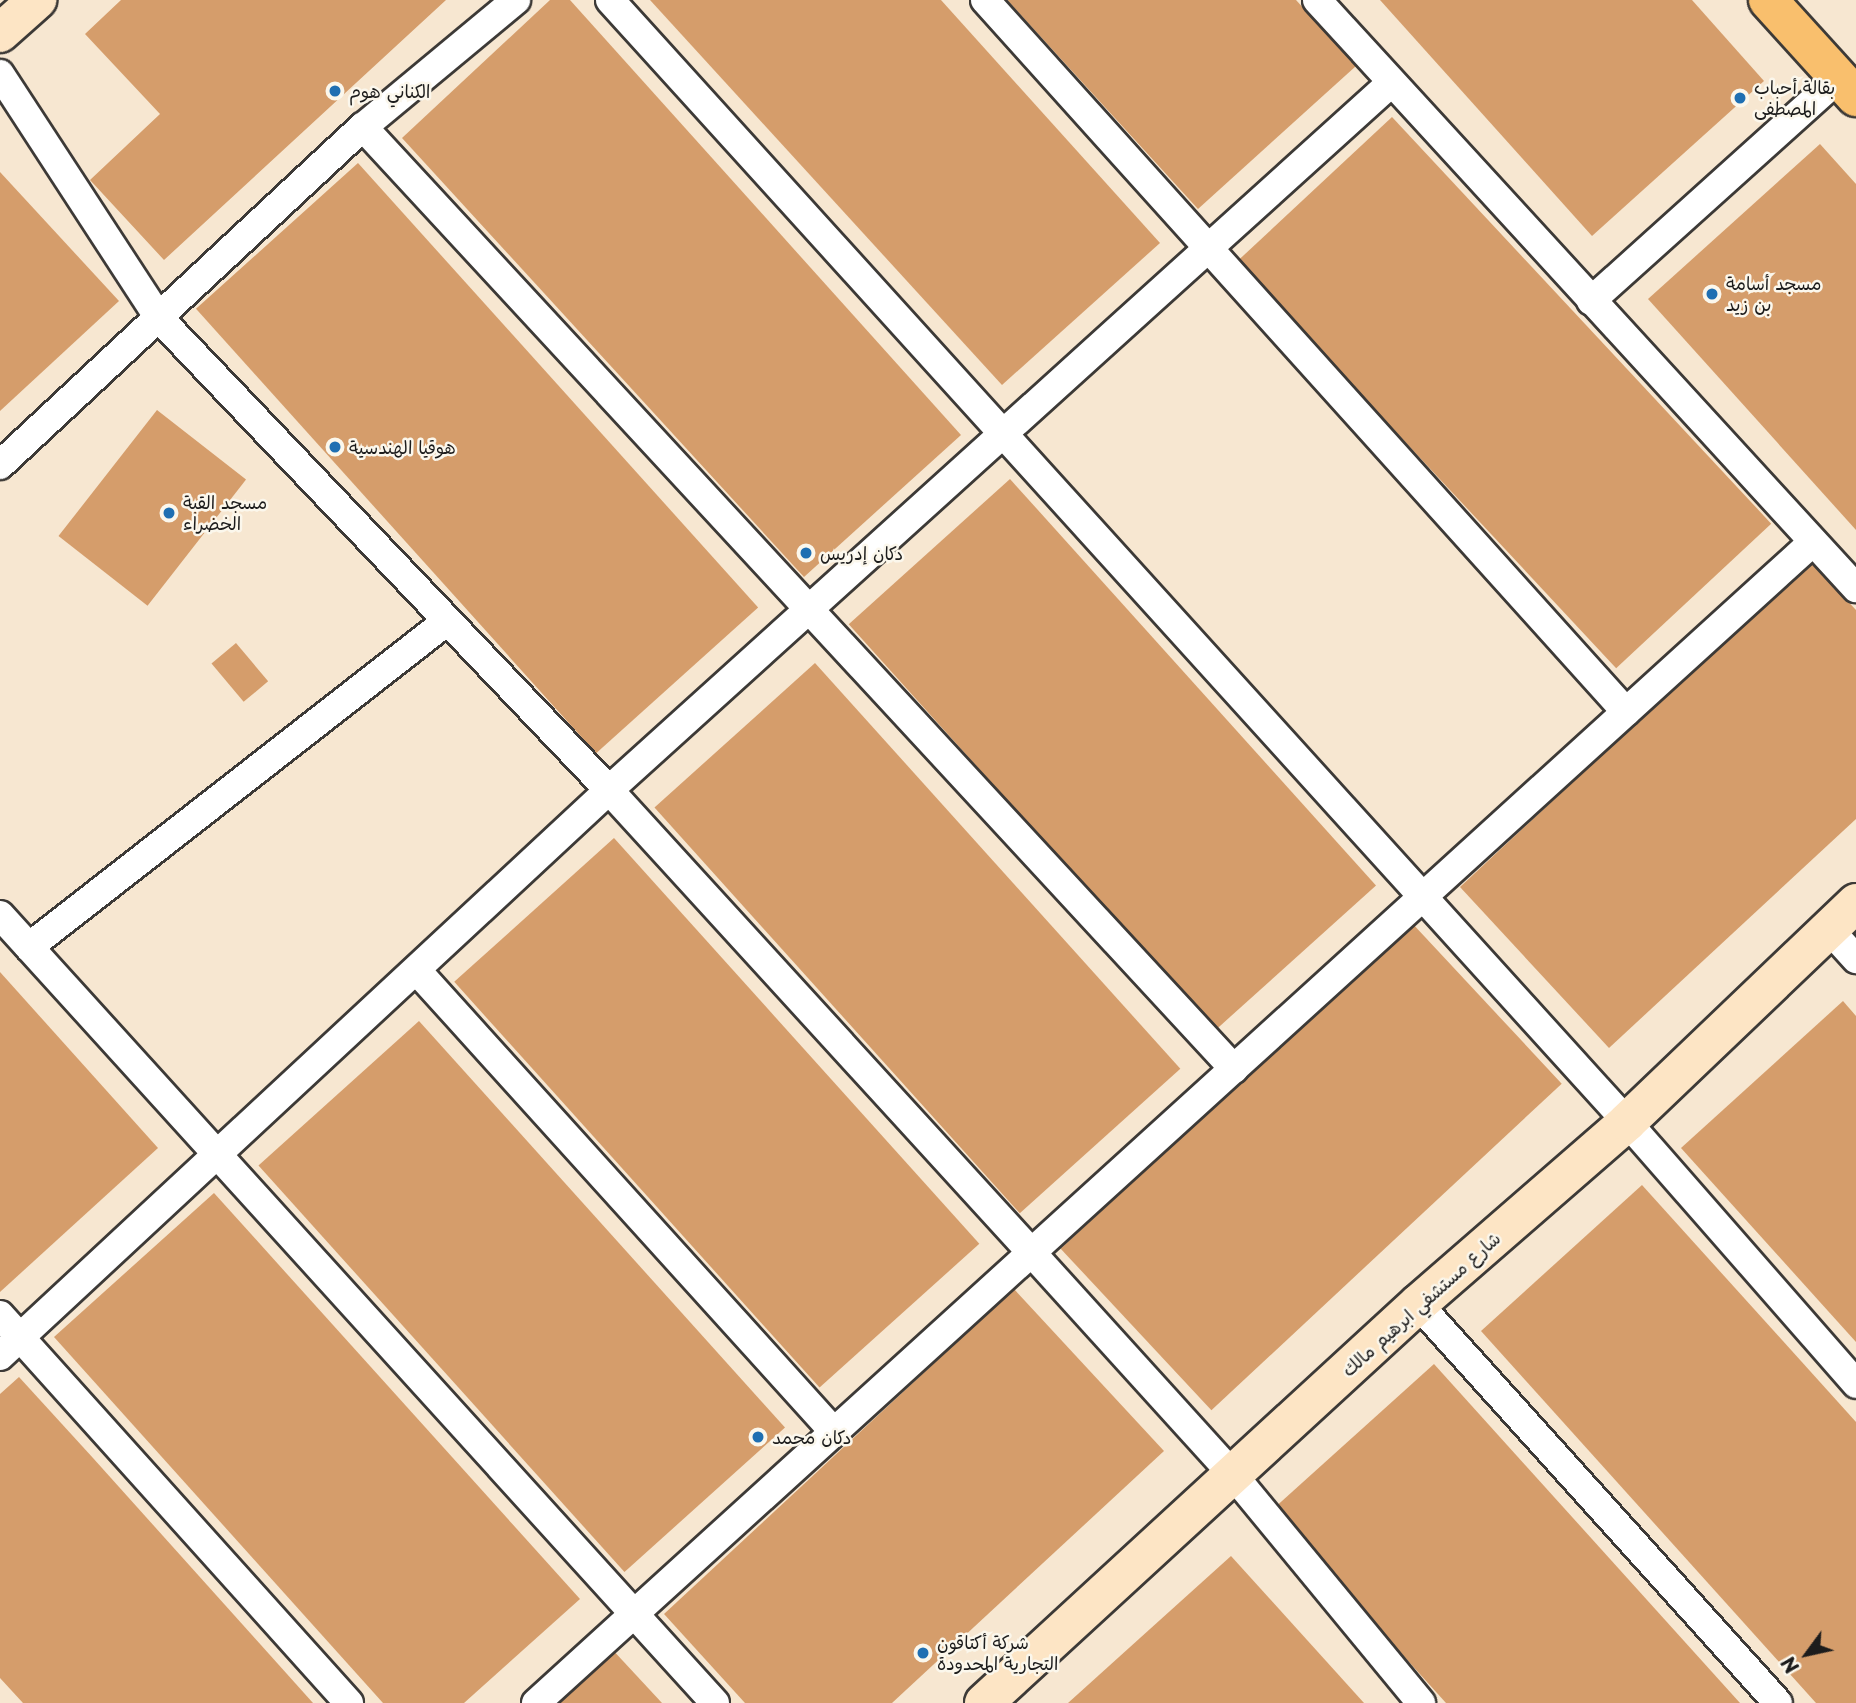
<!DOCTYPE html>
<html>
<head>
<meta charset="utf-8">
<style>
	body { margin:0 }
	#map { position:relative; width:1856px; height:1703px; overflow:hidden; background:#f7e7d1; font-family:"Playpen Sans","Playpen Sans Arabic",sans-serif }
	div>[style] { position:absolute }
	.building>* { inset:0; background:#d59d6b; transform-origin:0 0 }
	.roads { filter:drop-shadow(2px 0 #3d3a37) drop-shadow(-2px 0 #3d3a37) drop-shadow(0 2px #3d3a37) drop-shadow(0 -2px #3d3a37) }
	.street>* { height:28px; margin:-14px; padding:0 14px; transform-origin:14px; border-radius:14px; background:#fff }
	.secondary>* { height:38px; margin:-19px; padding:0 19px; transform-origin:19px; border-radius:19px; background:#fde5c5 }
	.highway>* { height:38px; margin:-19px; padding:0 19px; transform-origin:19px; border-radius:19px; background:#f9bf6d }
	.dots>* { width:19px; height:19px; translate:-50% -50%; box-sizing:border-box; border:4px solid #fbf7ec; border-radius:50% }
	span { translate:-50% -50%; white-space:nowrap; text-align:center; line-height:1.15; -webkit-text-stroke:5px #fbf7ec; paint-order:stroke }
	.poi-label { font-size:18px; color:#1c1c1c }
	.left { translate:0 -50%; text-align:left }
	.street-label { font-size:18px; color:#1c1c1c }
	.north { position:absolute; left:1772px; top:1619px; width:70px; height:70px; -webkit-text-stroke:5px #fbf7ec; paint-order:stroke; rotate:237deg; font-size:19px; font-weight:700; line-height:28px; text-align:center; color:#1c1c1c }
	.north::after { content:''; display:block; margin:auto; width:24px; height:32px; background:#1c1c1c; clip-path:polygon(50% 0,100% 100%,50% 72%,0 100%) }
</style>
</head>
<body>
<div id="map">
	<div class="building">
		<i style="clip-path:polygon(121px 0,446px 0,164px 260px,90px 180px,160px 114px,85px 34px)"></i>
		<i style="clip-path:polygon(550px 0,570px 0,961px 435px,804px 577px,402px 138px)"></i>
		<i style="clip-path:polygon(650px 0,941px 0,1160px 243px,1002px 385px)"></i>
		<i style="clip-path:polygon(1007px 0,1296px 0,1356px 66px,1198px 209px)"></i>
		<i style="clip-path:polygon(1380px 0,1692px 0,1764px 81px,1592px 236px)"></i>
		<i style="left:1392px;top:117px;width:556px;height:212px;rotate:47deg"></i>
		<i style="clip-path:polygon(1820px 144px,1856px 184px,1856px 530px,1648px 299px)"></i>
		<i style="left:358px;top:163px;width:598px;height:218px;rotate:48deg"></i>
		<i style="clip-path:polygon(0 172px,119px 301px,0 411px)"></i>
		<i style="left:157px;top:410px;width:113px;height:160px;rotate:38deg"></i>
		<i style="left:1010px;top:479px;width:547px;height:217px;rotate:48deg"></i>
		<i style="clip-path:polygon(1810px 561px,1856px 610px,1856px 819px,1609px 1048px,1460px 887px)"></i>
		<i style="left:236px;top:643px;width:50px;height:32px;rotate:50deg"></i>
		<i style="left:815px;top:663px;width:546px;height:216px;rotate:48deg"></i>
		<i style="left:614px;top:838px;width:546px;height:215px;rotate:48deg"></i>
		<i style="left:1411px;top:922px;width:221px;height:479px;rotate:47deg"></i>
		<i style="clip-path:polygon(0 972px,158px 1148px,0 1292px)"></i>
		<i style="clip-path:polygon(1843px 1001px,1856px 1016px,1856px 1342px,1681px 1148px)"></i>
		<i style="left:419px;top:1021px;width:547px;height:216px;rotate:48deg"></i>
		<i style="clip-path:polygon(1642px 1185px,1856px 1422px,1856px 1703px,1816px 1703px,1481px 1331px)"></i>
		<i style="clip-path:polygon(214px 1193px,580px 1599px,464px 1703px,383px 1703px,54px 1337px)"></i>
		<i style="clip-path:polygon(1014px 1289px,1164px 1451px,892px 1703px,745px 1703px,664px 1614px)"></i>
		<i style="clip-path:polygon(1434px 1364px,1740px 1703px,1446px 1703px,1272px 1510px)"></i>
		<i style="clip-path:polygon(19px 1377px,93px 1458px,313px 1703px,23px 1703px,0 1678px,0 1394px)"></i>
		<i style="clip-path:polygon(1231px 1556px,1364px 1703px,1068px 1703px,1150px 1629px)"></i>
		<i style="clip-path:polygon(610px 1647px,662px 1703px,550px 1703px)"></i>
	</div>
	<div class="roads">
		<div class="street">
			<i style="left:610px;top:0;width:1514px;rotate:47.81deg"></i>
			<i style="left:1627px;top:1122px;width:348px;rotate:48.8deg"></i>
			<i style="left:985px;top:0;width:958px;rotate:48deg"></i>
			<i style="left:1317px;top:0;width:798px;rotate:47.49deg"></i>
			<i style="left:0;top:74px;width:291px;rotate:56.9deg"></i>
			<i style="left:159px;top:318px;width:652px;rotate:46.37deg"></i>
			<i style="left:609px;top:790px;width:626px;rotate:47.59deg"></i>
			<i style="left:1031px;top:1252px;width:302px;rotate:47.8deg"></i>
			<i style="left:1234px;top:1476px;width:294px;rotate:50.5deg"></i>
			<i style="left:363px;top:127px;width:1283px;rotate:47.24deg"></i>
			<i style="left:1591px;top:301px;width:334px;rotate:-42deg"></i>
			<i style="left:0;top:465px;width:496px;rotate:-43deg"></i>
			<i style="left:363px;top:127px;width:199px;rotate:-39.7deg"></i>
			<i style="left:0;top:915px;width:1064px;rotate:47.78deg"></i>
			<i style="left:1828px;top:928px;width:42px;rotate:47.9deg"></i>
			<i style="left:29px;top:947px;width:530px;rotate:-37.95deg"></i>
			<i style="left:419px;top:973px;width:619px;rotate:47.88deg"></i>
			<i style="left:1418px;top:1304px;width:537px;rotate:47.94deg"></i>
			<i style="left:0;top:1315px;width:522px;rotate:48.03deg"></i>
			<i style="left:0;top:1356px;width:831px;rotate:-42.9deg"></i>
			<i style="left:609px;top:790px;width:1054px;rotate:-42.12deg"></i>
			<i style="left:536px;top:1703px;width:1726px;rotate:-42.28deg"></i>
		</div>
		<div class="secondary">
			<i style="left:0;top:33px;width:50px;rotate:-41.7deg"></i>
			<i style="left:984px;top:1703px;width:590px;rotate:-42.59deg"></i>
			<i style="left:1418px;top:1304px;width:277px;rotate:-41deg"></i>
			<i style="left:1627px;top:1122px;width:317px;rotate:-43.7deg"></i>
		</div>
		<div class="highway">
			<i style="left:1768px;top:0;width:131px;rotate:47.8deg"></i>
		</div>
	</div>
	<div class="dots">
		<i style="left:335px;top:91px;background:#1f6fb2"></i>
		<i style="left:1740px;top:98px;background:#1f6fb2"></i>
		<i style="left:1712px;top:294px;background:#1f6fb2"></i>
		<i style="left:335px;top:447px;background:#1f6fb2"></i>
		<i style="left:169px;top:513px;background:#1f6fb2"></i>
		<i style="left:806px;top:553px;background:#1f6fb2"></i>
		<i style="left:758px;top:1437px;background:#1f6fb2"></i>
		<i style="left:923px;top:1653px;background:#1f6fb2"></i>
	</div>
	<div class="poi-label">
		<span class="left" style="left:1754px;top:98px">بقالة أحباب<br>المصطفى</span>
		<span class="left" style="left:349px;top:91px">الكناني هوم</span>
		<span class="left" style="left:1726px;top:294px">مسجد أسامة<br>بن زيد</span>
		<span class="left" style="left:349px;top:447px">هوقيا الهندسية</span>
		<span class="left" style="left:183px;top:513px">مسجد القبة<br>الخضراء</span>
		<span class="left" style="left:820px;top:553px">دكان إدريس</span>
		<span class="left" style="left:772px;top:1437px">دكان محمد</span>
		<span class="left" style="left:937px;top:1653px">شركة أكتاقون<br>التجارية المحدودة</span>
	</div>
	<div class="street-label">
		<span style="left:1421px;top:1304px;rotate:-42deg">شارع مستشفي ابرهيم مالك</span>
	</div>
	<div class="north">N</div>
</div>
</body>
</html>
